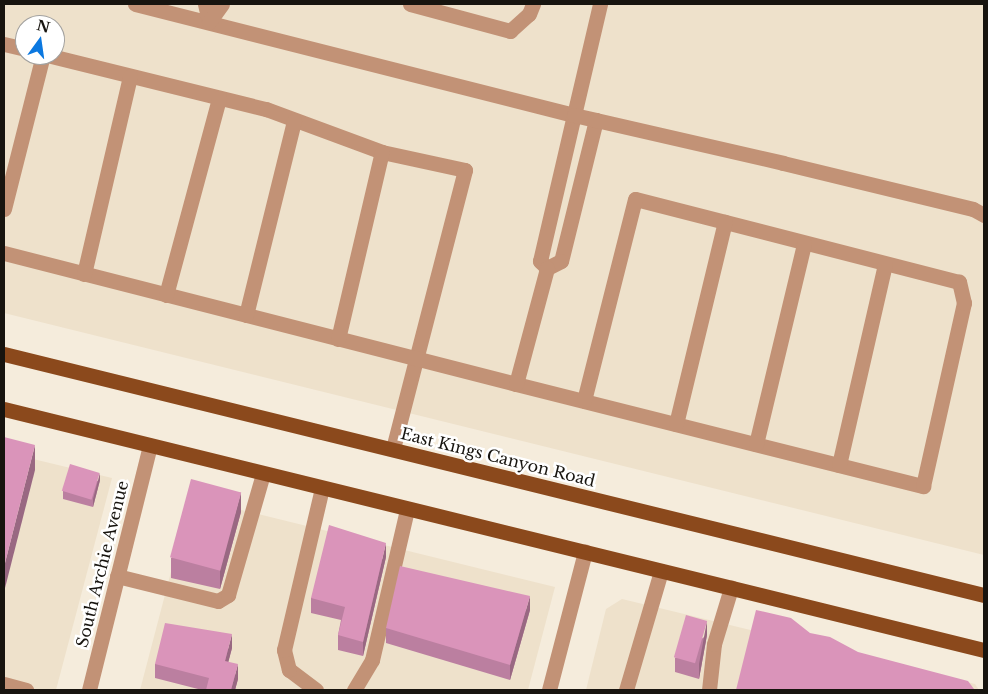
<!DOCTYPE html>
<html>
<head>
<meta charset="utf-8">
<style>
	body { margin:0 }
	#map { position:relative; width:988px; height:694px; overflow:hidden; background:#f5ecdc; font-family:"Libre Baskerville",serif }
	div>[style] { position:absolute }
	.built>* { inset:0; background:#eee1cb }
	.minor>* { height:15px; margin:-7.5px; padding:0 7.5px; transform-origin:7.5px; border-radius:7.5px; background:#c29276 }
	.major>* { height:15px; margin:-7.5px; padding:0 7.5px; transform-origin:7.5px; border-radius:7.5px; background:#8b491c }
	.wall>* { inset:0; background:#bb7fa0 }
	.shaded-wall>* { inset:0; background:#996882 }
	.building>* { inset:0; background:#da94ba; transform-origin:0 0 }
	span { translate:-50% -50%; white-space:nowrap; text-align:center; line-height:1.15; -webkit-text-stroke:5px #fff; paint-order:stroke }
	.street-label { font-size:16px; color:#17140f }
	.frame { position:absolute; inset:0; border:5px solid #17140f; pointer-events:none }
	.north { position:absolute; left:15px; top:15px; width:50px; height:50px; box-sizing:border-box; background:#fff; border:1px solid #a2a19f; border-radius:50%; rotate:14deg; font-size:14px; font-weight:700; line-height:20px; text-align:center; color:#17140f }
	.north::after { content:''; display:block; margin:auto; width:18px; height:22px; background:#0b78e0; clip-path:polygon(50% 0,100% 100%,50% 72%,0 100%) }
</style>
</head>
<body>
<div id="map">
	<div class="built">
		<i style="clip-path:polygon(evenodd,4px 4px,984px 4px,984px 555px,4px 313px,4px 4px,25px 25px,55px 25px,55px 55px,25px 55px,25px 25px)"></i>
		<i style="clip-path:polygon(4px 452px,112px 478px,56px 690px,4px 690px)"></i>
		<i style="clip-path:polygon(201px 500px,555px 587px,528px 690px,140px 690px,188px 507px)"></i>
		<i style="clip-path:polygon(622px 599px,975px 684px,979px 690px,586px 690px,606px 609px)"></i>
	</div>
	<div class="minor">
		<i style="left:135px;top:4px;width:453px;rotate:14.2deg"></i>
		<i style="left:574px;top:115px;width:114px;rotate:-76.8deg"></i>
		<i style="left:205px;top:4px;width:18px;rotate:77deg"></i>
		<i style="left:410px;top:4px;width:104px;rotate:15.1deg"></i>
		<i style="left:510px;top:31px;width:25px;rotate:-42deg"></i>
		<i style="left:529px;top:14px;width:11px;rotate:-68deg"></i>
		<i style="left:209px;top:22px;width:22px;rotate:-54deg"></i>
		<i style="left:4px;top:44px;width:22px;rotate:13deg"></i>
		<i style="left:47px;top:55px;width:226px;rotate:13.9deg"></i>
		<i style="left:266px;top:109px;width:124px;rotate:20.3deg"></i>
		<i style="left:382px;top:152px;width:85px;rotate:12.2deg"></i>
		<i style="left:465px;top:170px;width:288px;rotate:104.5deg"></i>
		<i style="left:596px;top:120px;width:145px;rotate:103.9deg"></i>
		<i style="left:561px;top:261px;width:16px;rotate:153deg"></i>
		<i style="left:547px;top:268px;width:10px;rotate:-135deg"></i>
		<i style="left:540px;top:261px;width:150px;rotate:-76.9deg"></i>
		<i style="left:574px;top:115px;width:23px;rotate:13deg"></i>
		<i style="left:596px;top:120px;width:192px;rotate:12.9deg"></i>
		<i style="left:783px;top:163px;width:195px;rotate:13.6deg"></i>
		<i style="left:973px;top:209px;width:13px;rotate:29deg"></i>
		<i style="left:4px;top:209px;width:159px;rotate:-75.8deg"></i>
		<i style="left:4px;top:253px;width:528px;rotate:14.35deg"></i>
		<i style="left:516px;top:384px;width:420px;rotate:14.1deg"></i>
		<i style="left:923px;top:486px;width:188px;rotate:-77.4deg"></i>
		<i style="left:964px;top:303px;width:22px;rotate:-103deg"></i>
		<i style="left:959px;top:282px;width:334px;rotate:-165.6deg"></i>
		<i style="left:635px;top:199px;width:208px;rotate:104.2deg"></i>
		<i style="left:84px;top:274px;width:203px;rotate:-76.9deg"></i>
		<i style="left:166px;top:295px;width:204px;rotate:-74.9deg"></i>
		<i style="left:246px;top:315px;width:200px;rotate:-76.1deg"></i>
		<i style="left:338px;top:339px;width:192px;rotate:-76.8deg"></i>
		<i style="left:516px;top:384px;width:120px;rotate:-75deg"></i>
		<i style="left:676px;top:424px;width:208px;rotate:-76.4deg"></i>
		<i style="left:756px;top:444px;width:206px;rotate:-76.5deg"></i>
		<i style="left:839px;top:465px;width:206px;rotate:-77.1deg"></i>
		<i style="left:117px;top:576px;width:104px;rotate:13.9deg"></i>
		<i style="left:218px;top:601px;width:12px;rotate:-31deg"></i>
		<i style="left:228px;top:595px;width:126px;rotate:-73.9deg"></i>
		<i style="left:4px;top:684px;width:23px;rotate:15deg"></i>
		<i style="left:89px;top:690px;width:252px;rotate:-76deg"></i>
		<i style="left:316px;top:690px;width:34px;rotate:-143deg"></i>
		<i style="left:289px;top:670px;width:21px;rotate:-104deg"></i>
		<i style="left:284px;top:650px;width:166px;rotate:-76.8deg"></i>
		<i style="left:354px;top:690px;width:35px;rotate:-59deg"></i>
		<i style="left:372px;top:660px;width:155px;rotate:-76.9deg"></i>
		<i style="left:549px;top:690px;width:143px;rotate:-75.4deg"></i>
		<i style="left:626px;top:690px;width:124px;rotate:-73.6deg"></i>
		<i style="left:709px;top:690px;width:46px;rotate:-83.8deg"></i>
		<i style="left:714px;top:644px;width:59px;rotate:-73.1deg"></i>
	</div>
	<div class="major">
		<i style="left:4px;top:354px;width:1009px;rotate:13.82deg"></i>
		<i style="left:4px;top:409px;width:1009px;rotate:13.82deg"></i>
	</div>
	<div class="wall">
		<i style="clip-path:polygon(100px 480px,93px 507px,63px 499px,63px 491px)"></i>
		<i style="clip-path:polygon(241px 512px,220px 589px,171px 578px,171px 558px)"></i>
		<i style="clip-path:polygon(386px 557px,363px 656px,338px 650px,338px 635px,341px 620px,311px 613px,311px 598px)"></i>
		<i style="clip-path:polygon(530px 610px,510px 680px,386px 643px,386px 628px)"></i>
		<i style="clip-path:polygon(707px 635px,699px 679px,675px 672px,675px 658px)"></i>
		<i style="clip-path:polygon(232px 648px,228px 662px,238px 679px,235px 690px,202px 690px,155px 678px,155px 664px)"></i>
	</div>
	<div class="shaded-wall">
		<i style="clip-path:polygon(35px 445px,35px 470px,4px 592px,4px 567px)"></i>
		<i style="clip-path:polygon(100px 473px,100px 480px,93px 507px,93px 499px)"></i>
		<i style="clip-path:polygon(241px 492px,241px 512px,220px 589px,220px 569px)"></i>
		<i style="clip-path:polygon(386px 543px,386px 557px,363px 656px,363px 642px)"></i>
		<i style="clip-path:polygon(530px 596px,530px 610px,510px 680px,510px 665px)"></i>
		<i style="clip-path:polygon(707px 621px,707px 635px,699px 679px,699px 664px)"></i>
		<i style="clip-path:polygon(232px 634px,232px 648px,225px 675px,225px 661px)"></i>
		<i style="clip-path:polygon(238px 664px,238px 679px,235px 690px,231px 690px)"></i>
	</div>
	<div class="building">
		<i style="clip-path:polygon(4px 437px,35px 445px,4px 567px)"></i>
		<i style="left:70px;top:464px;width:31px;height:28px;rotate:17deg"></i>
		<i style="left:191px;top:479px;width:52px;height:81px;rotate:15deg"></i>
		<i style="clip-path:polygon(329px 525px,386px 543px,363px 642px,338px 635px,345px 607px,311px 598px)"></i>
		<i style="clip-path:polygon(400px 566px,530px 596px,510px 665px,386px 628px)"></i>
		<i style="clip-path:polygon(756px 610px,791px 618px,810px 633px,830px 637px,858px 652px,968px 681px,974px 689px,974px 690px,736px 690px)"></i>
		<i style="left:686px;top:615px;width:22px;height:44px;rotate:16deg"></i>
		<i style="clip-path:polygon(165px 623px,232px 634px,225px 661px,238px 664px,231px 690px,206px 690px,209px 678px,155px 664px)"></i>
	</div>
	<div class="street-label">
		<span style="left:498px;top:457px;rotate:14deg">East Kings Canyon Road</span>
		<span style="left:102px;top:564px;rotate:-76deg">South Archie Avenue</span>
	</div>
	<div class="frame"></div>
	<div class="north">N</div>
</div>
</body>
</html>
